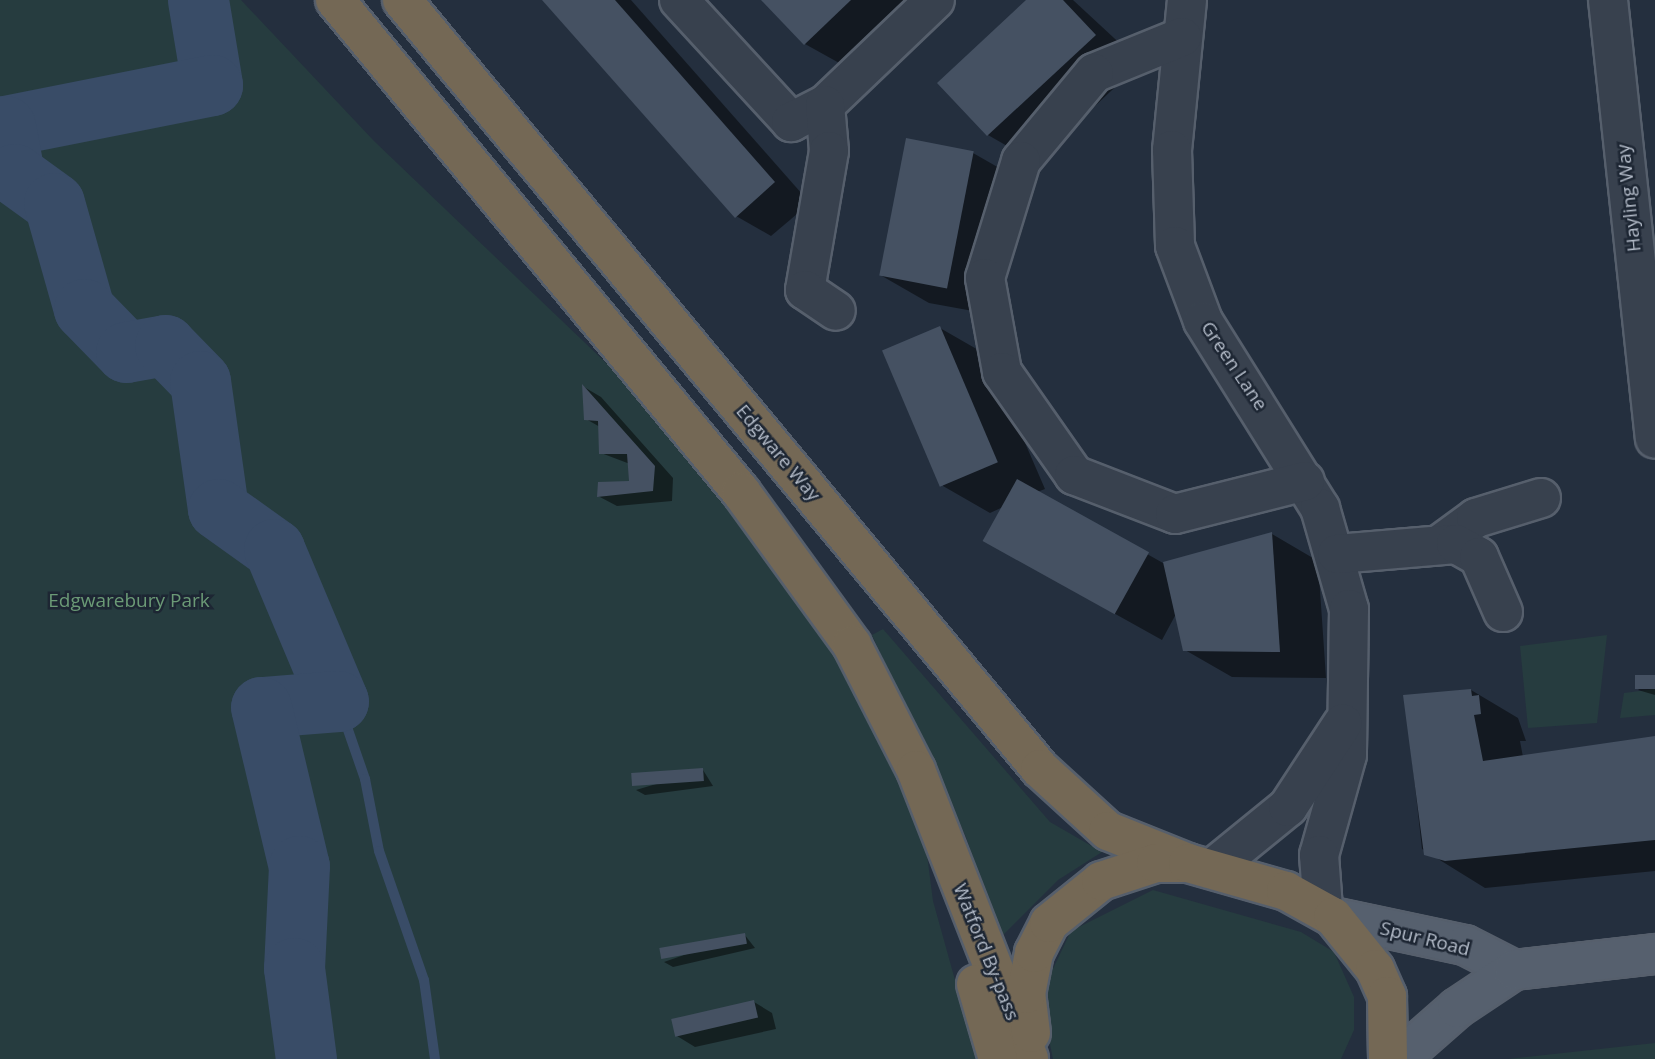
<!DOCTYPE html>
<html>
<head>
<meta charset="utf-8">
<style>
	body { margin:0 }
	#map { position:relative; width:1655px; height:1059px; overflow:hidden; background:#242f3e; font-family:"Open Sans",sans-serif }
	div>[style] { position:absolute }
	.green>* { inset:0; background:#263c3f }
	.shadow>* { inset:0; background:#0007 }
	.stream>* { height:10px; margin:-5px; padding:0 5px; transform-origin:5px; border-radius:5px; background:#394c67 }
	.river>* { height:61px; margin:-30.5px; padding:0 30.5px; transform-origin:30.5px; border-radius:30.5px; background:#394c67 }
	.building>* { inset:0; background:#455162; transform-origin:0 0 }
	.roads { filter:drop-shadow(2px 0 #565f6c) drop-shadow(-2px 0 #565f6c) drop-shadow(0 2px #565f6c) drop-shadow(0 -2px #565f6c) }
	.minor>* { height:38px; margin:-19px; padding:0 19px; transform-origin:19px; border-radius:19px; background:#38414e }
	.major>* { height:38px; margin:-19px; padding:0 19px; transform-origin:19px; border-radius:19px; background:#56606e }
	.highway>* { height:38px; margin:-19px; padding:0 19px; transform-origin:19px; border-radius:19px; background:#746855 }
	span { translate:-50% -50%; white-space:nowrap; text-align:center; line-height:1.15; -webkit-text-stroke:5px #1d2633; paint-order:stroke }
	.street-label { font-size:19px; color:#b4bcc9 }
	.park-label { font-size:19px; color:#6b9a76 }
</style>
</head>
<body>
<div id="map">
	<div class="green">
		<i style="clip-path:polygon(0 0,241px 0,374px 141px,741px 492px,852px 645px,926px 847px,933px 901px,977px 1059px,0 1059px)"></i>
		<i style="clip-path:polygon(883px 629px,1050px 822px,1102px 852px,1058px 880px,1000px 938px,966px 837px,872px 635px)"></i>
		<i style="clip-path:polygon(1607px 635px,1597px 723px,1528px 728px,1520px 646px)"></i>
		<i style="clip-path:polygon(1655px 689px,1655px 715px,1620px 718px,1624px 693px)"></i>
		<i style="clip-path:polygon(1153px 890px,1301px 932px,1334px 952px,1354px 997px,1354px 1030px,1341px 1059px,1053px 1059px,1040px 996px,1071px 931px)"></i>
		<i style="clip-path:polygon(1655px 1043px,1655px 1059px,1508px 1059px)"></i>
	</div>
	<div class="shadow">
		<i style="clip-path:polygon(545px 0,631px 0,810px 203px,771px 236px,736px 216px)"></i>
		<i style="clip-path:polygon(763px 0,907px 0,841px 64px,805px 44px)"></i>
		<i style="clip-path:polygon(1028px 0,1073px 0,1141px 63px,1035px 162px,988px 135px,939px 83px)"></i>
		<i style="clip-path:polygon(973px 153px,1020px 180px,995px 315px,929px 303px,882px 276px)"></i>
		<i style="clip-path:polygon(940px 328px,987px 355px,1045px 489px,1037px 492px,1163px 563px,1272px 534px,1318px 561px,1326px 678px,1232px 677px,1185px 650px,1176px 614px,1162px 640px,1031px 567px,1003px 507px,990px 513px,943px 486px)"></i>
		<i style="clip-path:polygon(584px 387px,601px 397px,673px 478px,672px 501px,617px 506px,598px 496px,631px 483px,630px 464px,601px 453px,600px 427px,586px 419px)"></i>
		<i style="clip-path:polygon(1655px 677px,1655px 695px,1638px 690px)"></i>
		<i style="clip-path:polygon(1471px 690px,1518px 718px,1526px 741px,1520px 741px,1523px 757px,1655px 738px,1655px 871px,1485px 888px,1422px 849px,1405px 696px)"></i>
		<i style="clip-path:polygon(703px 770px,713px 786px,645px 795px,636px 790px)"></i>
		<i style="clip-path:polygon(744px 934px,755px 948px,673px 967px,664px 962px)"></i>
		<i style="clip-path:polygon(754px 1002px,772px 1013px,776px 1029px,695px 1047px,677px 1036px)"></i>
	</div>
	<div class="stream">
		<i style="left:338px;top:701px;width:83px;rotate:70.9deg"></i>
		<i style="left:365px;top:779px;width:73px;rotate:79deg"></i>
		<i style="left:379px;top:851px;width:137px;rotate:70.8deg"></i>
		<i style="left:424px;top:980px;width:80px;rotate:82.1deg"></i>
	</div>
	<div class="river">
		<i style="left:198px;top:0;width:86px;rotate:80.6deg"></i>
		<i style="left:212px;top:85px;width:211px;rotate:168.8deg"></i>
		<i style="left:5px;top:126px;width:49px;rotate:79.4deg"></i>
		<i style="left:14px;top:174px;width:49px;rotate:35.9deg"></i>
		<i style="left:54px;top:203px;width:110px;rotate:74.2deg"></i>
		<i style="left:84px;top:309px;width:60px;rotate:45.7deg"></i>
		<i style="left:126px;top:352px;width:40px;rotate:-10deg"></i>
		<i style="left:165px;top:345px;width:50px;rotate:45.8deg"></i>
		<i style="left:200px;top:381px;width:129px;rotate:82deg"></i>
		<i style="left:218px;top:509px;width:69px;rotate:35.5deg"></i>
		<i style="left:274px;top:549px;width:165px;rotate:67.2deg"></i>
		<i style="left:338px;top:701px;width:77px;rotate:175.5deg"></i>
		<i style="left:261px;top:707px;width:163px;rotate:76.6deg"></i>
		<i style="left:299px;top:866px;width:102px;rotate:92.8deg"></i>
		<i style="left:294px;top:968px;width:92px;rotate:82.5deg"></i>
	</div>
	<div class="building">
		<i style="clip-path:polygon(542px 0,615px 0,775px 182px,735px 218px)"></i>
		<i style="clip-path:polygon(761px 0,851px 0,804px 45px)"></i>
		<i style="clip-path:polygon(1026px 0,1063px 0,1096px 35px,987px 136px,937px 83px)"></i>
		<i style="left:906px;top:138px;width:69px;height:140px;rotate:11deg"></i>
		<i style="left:940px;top:326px;width:148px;height:63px;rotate:67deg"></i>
		<i style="clip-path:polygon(582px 384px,655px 466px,653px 491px,597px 497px,598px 482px,629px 481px,627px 454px,599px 454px,598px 421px,584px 420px)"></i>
		<i style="left:1017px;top:479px;width:151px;height:71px;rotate:29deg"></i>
		<i style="clip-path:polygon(1272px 532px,1280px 652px,1183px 651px,1163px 562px)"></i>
		<i style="left:1655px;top:675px;width:14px;height:20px;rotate:90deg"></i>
		<i style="clip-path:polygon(1471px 689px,1472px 696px,1479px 695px,1481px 714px,1474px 715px,1483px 761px,1655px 736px,1655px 840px,1445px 861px,1424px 855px,1403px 695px)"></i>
		<i style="left:703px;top:768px;width:13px;height:72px;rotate:86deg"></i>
		<i style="left:745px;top:933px;width:11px;height:87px;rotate:80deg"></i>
		<i style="left:754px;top:1000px;width:18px;height:85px;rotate:77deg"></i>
	</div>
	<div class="roads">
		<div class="minor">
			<i style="left:679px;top:0;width:166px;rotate:47.4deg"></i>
			<i style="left:791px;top:122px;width:38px;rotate:-27deg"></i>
			<i style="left:825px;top:105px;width:152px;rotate:-43.7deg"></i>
			<i style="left:1187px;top:0;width:151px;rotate:95.7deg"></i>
			<i style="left:1172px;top:150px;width:96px;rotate:88.2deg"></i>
			<i style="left:1175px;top:246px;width:80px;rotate:69.5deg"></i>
			<i style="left:1203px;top:321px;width:221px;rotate:58deg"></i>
			<i style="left:1320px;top:508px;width:105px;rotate:74deg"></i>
			<i style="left:1349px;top:609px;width:146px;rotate:90.8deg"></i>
			<i style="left:1347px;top:755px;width:104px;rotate:105.6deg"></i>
			<i style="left:1319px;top:855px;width:53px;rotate:85.7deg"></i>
			<i style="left:1608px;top:0;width:441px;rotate:83.9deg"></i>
			<i style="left:1182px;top:37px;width:95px;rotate:157.8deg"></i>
			<i style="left:1094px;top:73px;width:114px;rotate:129.7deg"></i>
			<i style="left:1021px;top:161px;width:122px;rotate:107.1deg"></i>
			<i style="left:985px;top:278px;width:96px;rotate:79.7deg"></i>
			<i style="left:1002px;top:372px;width:126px;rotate:55deg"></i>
			<i style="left:1074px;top:475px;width:108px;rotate:21.1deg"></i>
			<i style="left:1175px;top:514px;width:134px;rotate:-14.2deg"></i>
			<i style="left:825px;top:105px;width:46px;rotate:85deg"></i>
			<i style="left:829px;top:151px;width:141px;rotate:99.8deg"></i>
			<i style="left:805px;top:290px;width:37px;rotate:34deg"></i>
			<i style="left:1443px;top:542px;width:41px;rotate:-36deg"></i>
			<i style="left:1476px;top:518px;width:68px;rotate:-17.1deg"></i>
			<i style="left:1337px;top:554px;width:119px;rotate:-4.8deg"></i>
			<i style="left:1456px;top:544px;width:26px;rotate:29deg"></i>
			<i style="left:1479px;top:557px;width:60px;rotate:66.4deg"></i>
			<i style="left:1213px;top:868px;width:97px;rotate:-39.1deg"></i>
			<i style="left:1288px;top:807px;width:100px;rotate:-56.8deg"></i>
		</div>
		<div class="major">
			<i style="left:1333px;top:917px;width:135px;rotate:12deg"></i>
			<i style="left:1465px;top:945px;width:55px;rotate:27deg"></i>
			<i style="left:1399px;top:1059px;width:77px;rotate:-41.3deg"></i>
			<i style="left:1457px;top:1008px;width:69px;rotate:-33.7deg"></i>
			<i style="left:1514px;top:970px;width:142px;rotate:-6.5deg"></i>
		</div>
		<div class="highway">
			<i style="left:335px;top:0;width:638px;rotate:50.47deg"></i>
			<i style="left:741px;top:492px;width:189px;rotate:54deg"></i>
			<i style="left:852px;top:645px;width:140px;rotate:62.9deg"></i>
			<i style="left:916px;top:770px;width:310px;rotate:68.6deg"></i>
			<i style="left:402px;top:0;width:999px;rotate:50.32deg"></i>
			<i style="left:1040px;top:769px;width:92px;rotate:42.4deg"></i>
			<i style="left:1108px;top:831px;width:86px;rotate:21.8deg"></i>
			<i style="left:976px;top:984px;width:78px;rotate:73.7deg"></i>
			<i style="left:1031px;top:1033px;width:39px;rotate:-97deg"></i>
			<i style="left:1026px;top:994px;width:42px;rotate:-79deg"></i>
			<i style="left:1034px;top:953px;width:34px;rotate:-63deg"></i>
			<i style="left:1049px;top:923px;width:67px;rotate:-38.9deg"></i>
			<i style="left:1101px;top:881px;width:58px;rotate:-18.1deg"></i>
			<i style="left:1156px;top:863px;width:32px"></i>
			<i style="left:1188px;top:863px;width:102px;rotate:15.9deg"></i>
			<i style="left:1286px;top:891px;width:54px;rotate:29deg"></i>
			<i style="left:1333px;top:917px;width:67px;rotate:51.1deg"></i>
			<i style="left:1375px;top:969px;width:30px;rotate:66deg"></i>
			<i style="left:1387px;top:996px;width:63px;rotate:89.1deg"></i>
		</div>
	</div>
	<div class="street-label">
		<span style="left:1629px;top:198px;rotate:-96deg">Hayling Way</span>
		<span style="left:1234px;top:366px;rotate:56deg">Green Lane</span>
		<span style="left:778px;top:453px;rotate:50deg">Edgware Way</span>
		<span style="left:1425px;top:939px;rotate:14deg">Spur Road</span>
		<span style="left:986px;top:952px;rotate:68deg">Watford By-pass</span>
	</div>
	<div class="park-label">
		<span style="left:129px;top:601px">Edgwarebury Park</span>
	</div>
</div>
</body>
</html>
